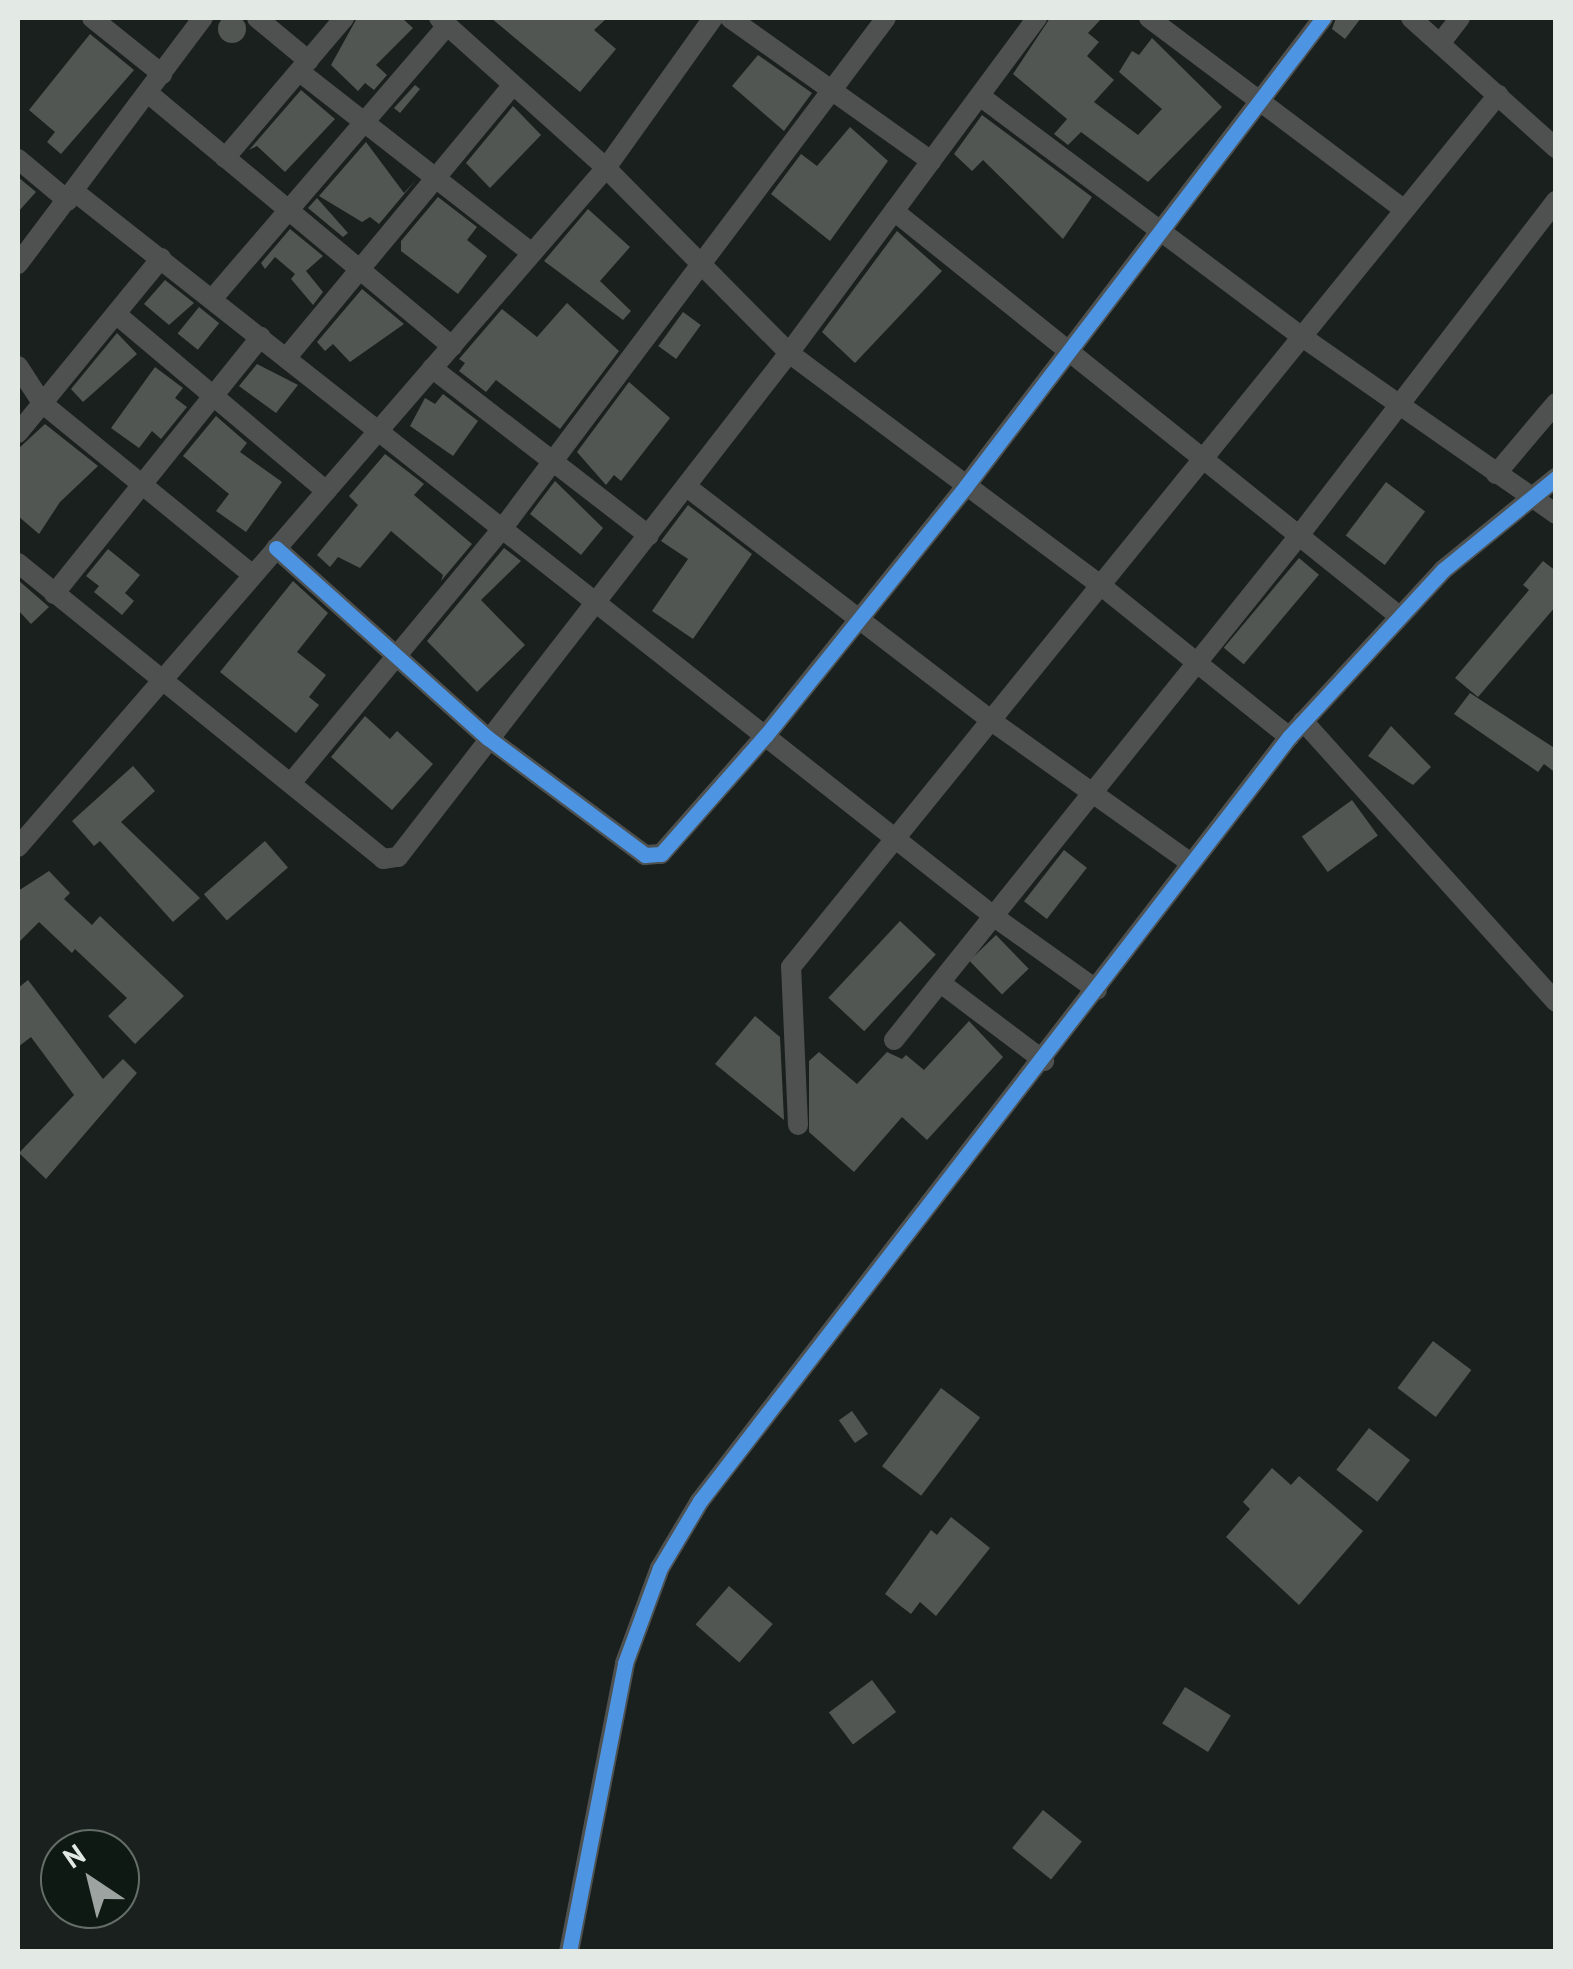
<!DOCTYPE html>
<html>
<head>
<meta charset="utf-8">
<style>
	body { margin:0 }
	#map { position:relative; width:1573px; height:1969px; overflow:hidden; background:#1a201d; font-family:"PT Sans",sans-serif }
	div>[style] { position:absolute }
	.building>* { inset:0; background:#515653; transform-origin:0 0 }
	.round { border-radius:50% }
	.street>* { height:20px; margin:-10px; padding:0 10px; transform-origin:10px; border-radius:10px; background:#4e5150 }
	.cycleway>* { height:15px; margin:-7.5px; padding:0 7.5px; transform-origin:7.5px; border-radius:7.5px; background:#4d94e3 }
	span { translate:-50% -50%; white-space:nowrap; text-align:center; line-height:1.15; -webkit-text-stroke:10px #0f1914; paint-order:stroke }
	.frame { position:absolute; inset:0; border:20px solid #e3eae6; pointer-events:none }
	.north { position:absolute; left:40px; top:1829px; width:100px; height:100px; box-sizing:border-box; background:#0f1914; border:2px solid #646d68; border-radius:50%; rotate:325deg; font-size:28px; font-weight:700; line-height:40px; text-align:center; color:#e3eae6 }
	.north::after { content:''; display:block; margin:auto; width:35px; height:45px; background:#9da3a0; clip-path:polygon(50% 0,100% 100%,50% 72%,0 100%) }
</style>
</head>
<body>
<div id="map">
	<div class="building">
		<i class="round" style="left:218px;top:15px;width:28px;height:28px"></i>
		<i style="clip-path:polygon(357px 18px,402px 18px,413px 28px,376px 65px,387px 75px,374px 90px,365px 83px,358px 91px,331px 65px)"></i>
		<i style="clip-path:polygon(491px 18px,607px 18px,594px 30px,616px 49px,580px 92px)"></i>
		<i style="clip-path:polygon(1050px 18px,1102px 18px,1088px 33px,1099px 42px,1087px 56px,1114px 80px,1094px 102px,1138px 135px,1162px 109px,1119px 72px,1132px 51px,1139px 55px,1152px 38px,1222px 107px,1148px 182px,1081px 132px,1068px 145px,1054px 134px,1067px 119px,1013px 74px)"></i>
		<i style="clip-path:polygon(1336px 18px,1361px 18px,1345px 39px,1332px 29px)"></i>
		<i style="clip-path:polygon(90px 34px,134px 70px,61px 154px,47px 142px,55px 132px,29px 110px)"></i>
		<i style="clip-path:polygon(758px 55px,812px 93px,784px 131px,732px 86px)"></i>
		<i style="clip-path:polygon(415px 85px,420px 89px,400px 113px,394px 108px)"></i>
		<i style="clip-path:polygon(301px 90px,335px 119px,285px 172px,257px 146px,249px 150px)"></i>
		<i style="clip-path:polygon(513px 106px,541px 135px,490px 188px,466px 163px)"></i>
		<i style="clip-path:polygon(982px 115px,1092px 197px,1063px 239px,983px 160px,972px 171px,954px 154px)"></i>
		<i style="clip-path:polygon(850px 127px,888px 161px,830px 241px,771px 194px,801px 154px,817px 166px)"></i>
		<i style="clip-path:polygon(366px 142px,404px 193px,416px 180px,379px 224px,370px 217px,362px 222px,319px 196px)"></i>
		<i style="clip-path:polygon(18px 177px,36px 192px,18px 212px)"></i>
		<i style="clip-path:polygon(438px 197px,477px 227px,467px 240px,487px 256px,458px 294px,401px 251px,401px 241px)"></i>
		<i style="clip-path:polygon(317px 198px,348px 233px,343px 237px,308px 208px)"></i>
		<i style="clip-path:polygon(588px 209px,630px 247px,600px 281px,631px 311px,623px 320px,544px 261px)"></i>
		<i style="clip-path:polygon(290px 229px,323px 256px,306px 271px,323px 292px,313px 305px,291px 279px,295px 274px,275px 257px,265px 269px,261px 263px)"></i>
		<i style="clip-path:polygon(897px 231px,942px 271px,855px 363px,822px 332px)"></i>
		<i style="clip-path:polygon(165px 280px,194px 303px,169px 325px,144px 304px)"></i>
		<i style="clip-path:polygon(362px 289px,404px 324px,350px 362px,333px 344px,325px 351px,317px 342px)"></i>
		<i style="clip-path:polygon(567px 303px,619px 351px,560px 429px,496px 380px,486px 392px,459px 371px,465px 363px,459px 359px,502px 309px,537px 337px)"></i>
		<i style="left:199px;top:307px;width:26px;height:34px;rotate:39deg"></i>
		<i style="left:683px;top:312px;width:22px;height:42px;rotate:36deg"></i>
		<i style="clip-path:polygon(117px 333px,137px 354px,83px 402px,71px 389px)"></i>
		<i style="clip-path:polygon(257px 364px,298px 385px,276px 413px,239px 386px)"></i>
		<i style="clip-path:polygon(155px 367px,183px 388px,175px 398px,187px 407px,161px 439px,152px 431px,139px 448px,111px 428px)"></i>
		<i style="clip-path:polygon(629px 382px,670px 418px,621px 481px,614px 475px,606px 485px,577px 452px)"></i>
		<i style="clip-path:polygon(443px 394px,478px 421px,453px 456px,410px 426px,425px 398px,435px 404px)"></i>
		<i style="clip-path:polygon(216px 416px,247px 443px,240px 452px,282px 482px,246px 532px,216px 511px,229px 494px,183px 456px)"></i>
		<i style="clip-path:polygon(45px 424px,98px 466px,60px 502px,39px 534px,18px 516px,18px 449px)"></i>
		<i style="clip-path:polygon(385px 454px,424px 484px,414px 495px,472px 544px,441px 581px,443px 575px,391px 531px,360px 568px,338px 557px,330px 567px,317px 555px,358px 505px,349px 496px)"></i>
		<i style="clip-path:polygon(555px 481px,603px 528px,581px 555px,530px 514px)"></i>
		<i style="left:1386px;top:482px;width:49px;height:67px;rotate:37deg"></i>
		<i style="clip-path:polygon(688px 505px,752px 554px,693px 639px,652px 611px,688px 559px,661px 541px)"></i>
		<i style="clip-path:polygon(504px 548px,521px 561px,481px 600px,525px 645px,477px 692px,427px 641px)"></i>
		<i style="clip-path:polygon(108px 549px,140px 575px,125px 593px,134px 601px,122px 615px,94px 592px,99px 586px,86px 576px)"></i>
		<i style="left:1299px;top:558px;width:26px;height:117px;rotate:40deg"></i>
		<i style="clip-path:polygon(1543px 561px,1556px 571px,1556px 606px,1478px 697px,1455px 678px,1529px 590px,1523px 585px)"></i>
		<i style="clip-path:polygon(18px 580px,49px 607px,31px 624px,18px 610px)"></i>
		<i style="clip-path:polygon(293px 581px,328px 613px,297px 652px,326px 675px,309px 697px,319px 705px,296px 733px,220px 672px)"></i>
		<i style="clip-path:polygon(1470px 693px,1556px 749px,1556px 773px,1544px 764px,1538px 772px,1454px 714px)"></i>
		<i style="clip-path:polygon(365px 716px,390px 739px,397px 731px,433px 764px,392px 810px,331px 757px)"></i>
		<i style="clip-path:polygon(1391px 726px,1431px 767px,1413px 785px,1368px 756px)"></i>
		<i style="clip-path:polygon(133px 766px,155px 791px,121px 822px,200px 898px,173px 922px,100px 841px,94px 846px,72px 821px)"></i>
		<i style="left:1352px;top:800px;width:44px;height:62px;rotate:54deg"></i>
		<i style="left:265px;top:841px;width:35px;height:81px;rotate:49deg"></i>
		<i style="left:1064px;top:850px;width:29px;height:65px;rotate:38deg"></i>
		<i style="clip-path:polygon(49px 871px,70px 893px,64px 899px,92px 925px,100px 916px,184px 996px,135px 1044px,108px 1016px,127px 998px,75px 949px,72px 953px,39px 922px,18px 943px,18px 891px)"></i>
		<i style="left:900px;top:921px;width:49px;height:105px;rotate:43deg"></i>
		<i style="left:996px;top:935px;width:47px;height:37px;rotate:46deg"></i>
		<i style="clip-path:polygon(28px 980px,103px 1079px,123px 1059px,137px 1073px,46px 1179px,19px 1153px,74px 1095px,31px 1037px,18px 1047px,18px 988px)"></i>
		<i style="clip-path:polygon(755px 1016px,780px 1037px,784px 1120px,715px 1064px)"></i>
		<i style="clip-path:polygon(969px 1021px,1003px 1057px,927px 1140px,902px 1117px,854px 1172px,809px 1132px,809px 1061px,819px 1052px,857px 1084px,887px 1052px,902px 1059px,906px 1055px,924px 1070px)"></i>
		<i style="left:1433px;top:1341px;width:48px;height:59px;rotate:37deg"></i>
		<i style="left:941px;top:1388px;width:49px;height:98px;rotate:37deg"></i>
		<i style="left:852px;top:1411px;width:28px;height:16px;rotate:55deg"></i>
		<i style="left:1369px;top:1428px;width:52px;height:53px;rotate:38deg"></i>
		<i style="clip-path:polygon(1272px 1468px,1291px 1485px,1299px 1476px,1363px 1531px,1299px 1605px,1226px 1537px,1250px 1509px,1243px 1502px)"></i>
		<i style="clip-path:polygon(951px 1517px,990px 1548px,936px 1616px,920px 1602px,911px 1614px,885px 1594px,931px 1530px,937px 1535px)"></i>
		<i style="left:729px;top:1586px;width:58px;height:51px;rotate:41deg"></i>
		<i style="left:872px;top:1680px;width:40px;height:54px;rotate:53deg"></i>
		<i style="left:1185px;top:1687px;width:54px;height:43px;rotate:32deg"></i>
		<i style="left:1043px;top:1810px;width:50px;height:49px;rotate:39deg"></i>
	</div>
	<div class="street">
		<i style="left:92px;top:18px;width:90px;rotate:38.7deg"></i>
		<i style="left:257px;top:18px;width:67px;rotate:39.6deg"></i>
		<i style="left:439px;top:18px;width:224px;rotate:41.9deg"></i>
		<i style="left:606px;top:168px;width:260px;rotate:45.3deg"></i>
		<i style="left:789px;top:353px;width:393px;rotate:36.7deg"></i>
		<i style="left:1104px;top:588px;width:238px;rotate:38.8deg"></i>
		<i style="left:730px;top:18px;width:247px;rotate:35.4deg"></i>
		<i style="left:1149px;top:18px;width:315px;rotate:36.9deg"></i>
		<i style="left:1411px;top:18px;width:195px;rotate:41.9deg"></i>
		<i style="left:1442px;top:41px;width:29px;rotate:-52deg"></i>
		<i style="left:300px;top:72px;width:294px;rotate:38deg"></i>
		<i style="left:148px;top:93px;width:396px;rotate:39.8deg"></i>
		<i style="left:980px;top:96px;width:401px;rotate:36.8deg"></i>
		<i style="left:1301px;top:336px;width:311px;rotate:34.9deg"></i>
		<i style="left:225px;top:158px;width:184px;rotate:-49.6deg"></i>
		<i style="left:18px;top:159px;width:65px;rotate:40deg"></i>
		<i style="left:75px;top:192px;width:1173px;rotate:38.25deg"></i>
		<i style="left:996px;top:918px;width:124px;rotate:35.5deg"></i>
		<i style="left:894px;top:211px;width:646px;rotate:38.72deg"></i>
		<i style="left:18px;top:264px;width:308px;rotate:-53.1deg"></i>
		<i style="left:213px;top:298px;width:360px;rotate:-49.3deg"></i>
		<i style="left:116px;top:314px;width:275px;rotate:40.1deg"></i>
		<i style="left:287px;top:357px;width:354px;rotate:-50.3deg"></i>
		<i style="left:18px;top:366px;width:44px;rotate:57deg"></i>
		<i style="left:42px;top:403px;width:272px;rotate:39.2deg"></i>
		<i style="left:432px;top:368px;width:274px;rotate:37.7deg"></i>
		<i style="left:18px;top:433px;width:226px;rotate:-50.7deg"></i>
		<i style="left:1496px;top:474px;width:93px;rotate:-49.8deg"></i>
		<i style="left:687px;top:487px;width:386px;rotate:37.5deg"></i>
		<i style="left:993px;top:722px;width:241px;rotate:35.5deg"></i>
		<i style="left:276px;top:548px;width:285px;rotate:41.9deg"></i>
		<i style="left:488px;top:738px;width:196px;rotate:36.7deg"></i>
		<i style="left:645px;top:855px;width:16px;rotate:-4deg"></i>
		<i style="left:661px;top:854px;width:159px;rotate:-48.6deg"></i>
		<i style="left:766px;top:735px;width:319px;rotate:-51.2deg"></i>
		<i style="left:966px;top:486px;width:589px;rotate:-52.66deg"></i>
		<i style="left:18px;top:563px;width:470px;rotate:39deg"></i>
		<i style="left:383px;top:859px;width:15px;rotate:-8deg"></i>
		<i style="left:398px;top:857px;width:638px;rotate:-52.2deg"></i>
		<i style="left:789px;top:353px;width:417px;rotate:-53.5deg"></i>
		<i style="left:54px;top:594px;width:330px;rotate:-51.2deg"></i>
		<i style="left:1303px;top:721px;width:378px;rotate:48deg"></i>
		<i style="left:291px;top:783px;width:330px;rotate:-50.3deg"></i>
		<i style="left:502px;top:529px;width:639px;rotate:-53.08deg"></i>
		<i style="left:18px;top:847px;width:898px;rotate:-49.11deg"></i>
		<i style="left:606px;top:168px;width:184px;rotate:-54.5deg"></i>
		<i style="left:942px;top:984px;width:128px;rotate:37deg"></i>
		<i style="left:894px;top:1040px;width:650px;rotate:-51.24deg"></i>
		<i style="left:1301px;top:533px;width:419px;rotate:-52.5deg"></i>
		<i style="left:798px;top:1125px;width:158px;rotate:-92.5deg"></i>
		<i style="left:791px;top:967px;width:1123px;rotate:-50.97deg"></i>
		<i style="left:569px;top:1952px;width:294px;rotate:-79deg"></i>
		<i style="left:625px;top:1663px;width:101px;rotate:-69.8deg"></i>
		<i style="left:660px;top:1568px;width:78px;rotate:-59.2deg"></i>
		<i style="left:700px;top:1501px;width:965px;rotate:-52.37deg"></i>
		<i style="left:1289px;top:737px;width:227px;rotate:-47.3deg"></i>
		<i style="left:1443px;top:570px;width:146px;rotate:-39.2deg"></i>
	</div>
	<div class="cycleway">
		<i style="left:276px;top:548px;width:285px;rotate:41.9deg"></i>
		<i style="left:488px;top:738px;width:196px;rotate:36.7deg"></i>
		<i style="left:645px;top:855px;width:16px;rotate:-4deg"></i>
		<i style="left:661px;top:854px;width:159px;rotate:-48.6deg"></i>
		<i style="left:766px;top:735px;width:319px;rotate:-51.2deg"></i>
		<i style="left:966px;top:486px;width:589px;rotate:-52.66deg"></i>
		<i style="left:569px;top:1952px;width:294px;rotate:-79deg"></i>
		<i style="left:625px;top:1663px;width:101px;rotate:-69.8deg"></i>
		<i style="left:660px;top:1568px;width:78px;rotate:-59.2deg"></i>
		<i style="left:700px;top:1501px;width:965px;rotate:-52.37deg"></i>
		<i style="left:1289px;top:737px;width:227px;rotate:-47.3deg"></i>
		<i style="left:1443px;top:570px;width:146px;rotate:-39.2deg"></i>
	</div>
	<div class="frame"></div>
	<div class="north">N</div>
</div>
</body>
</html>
